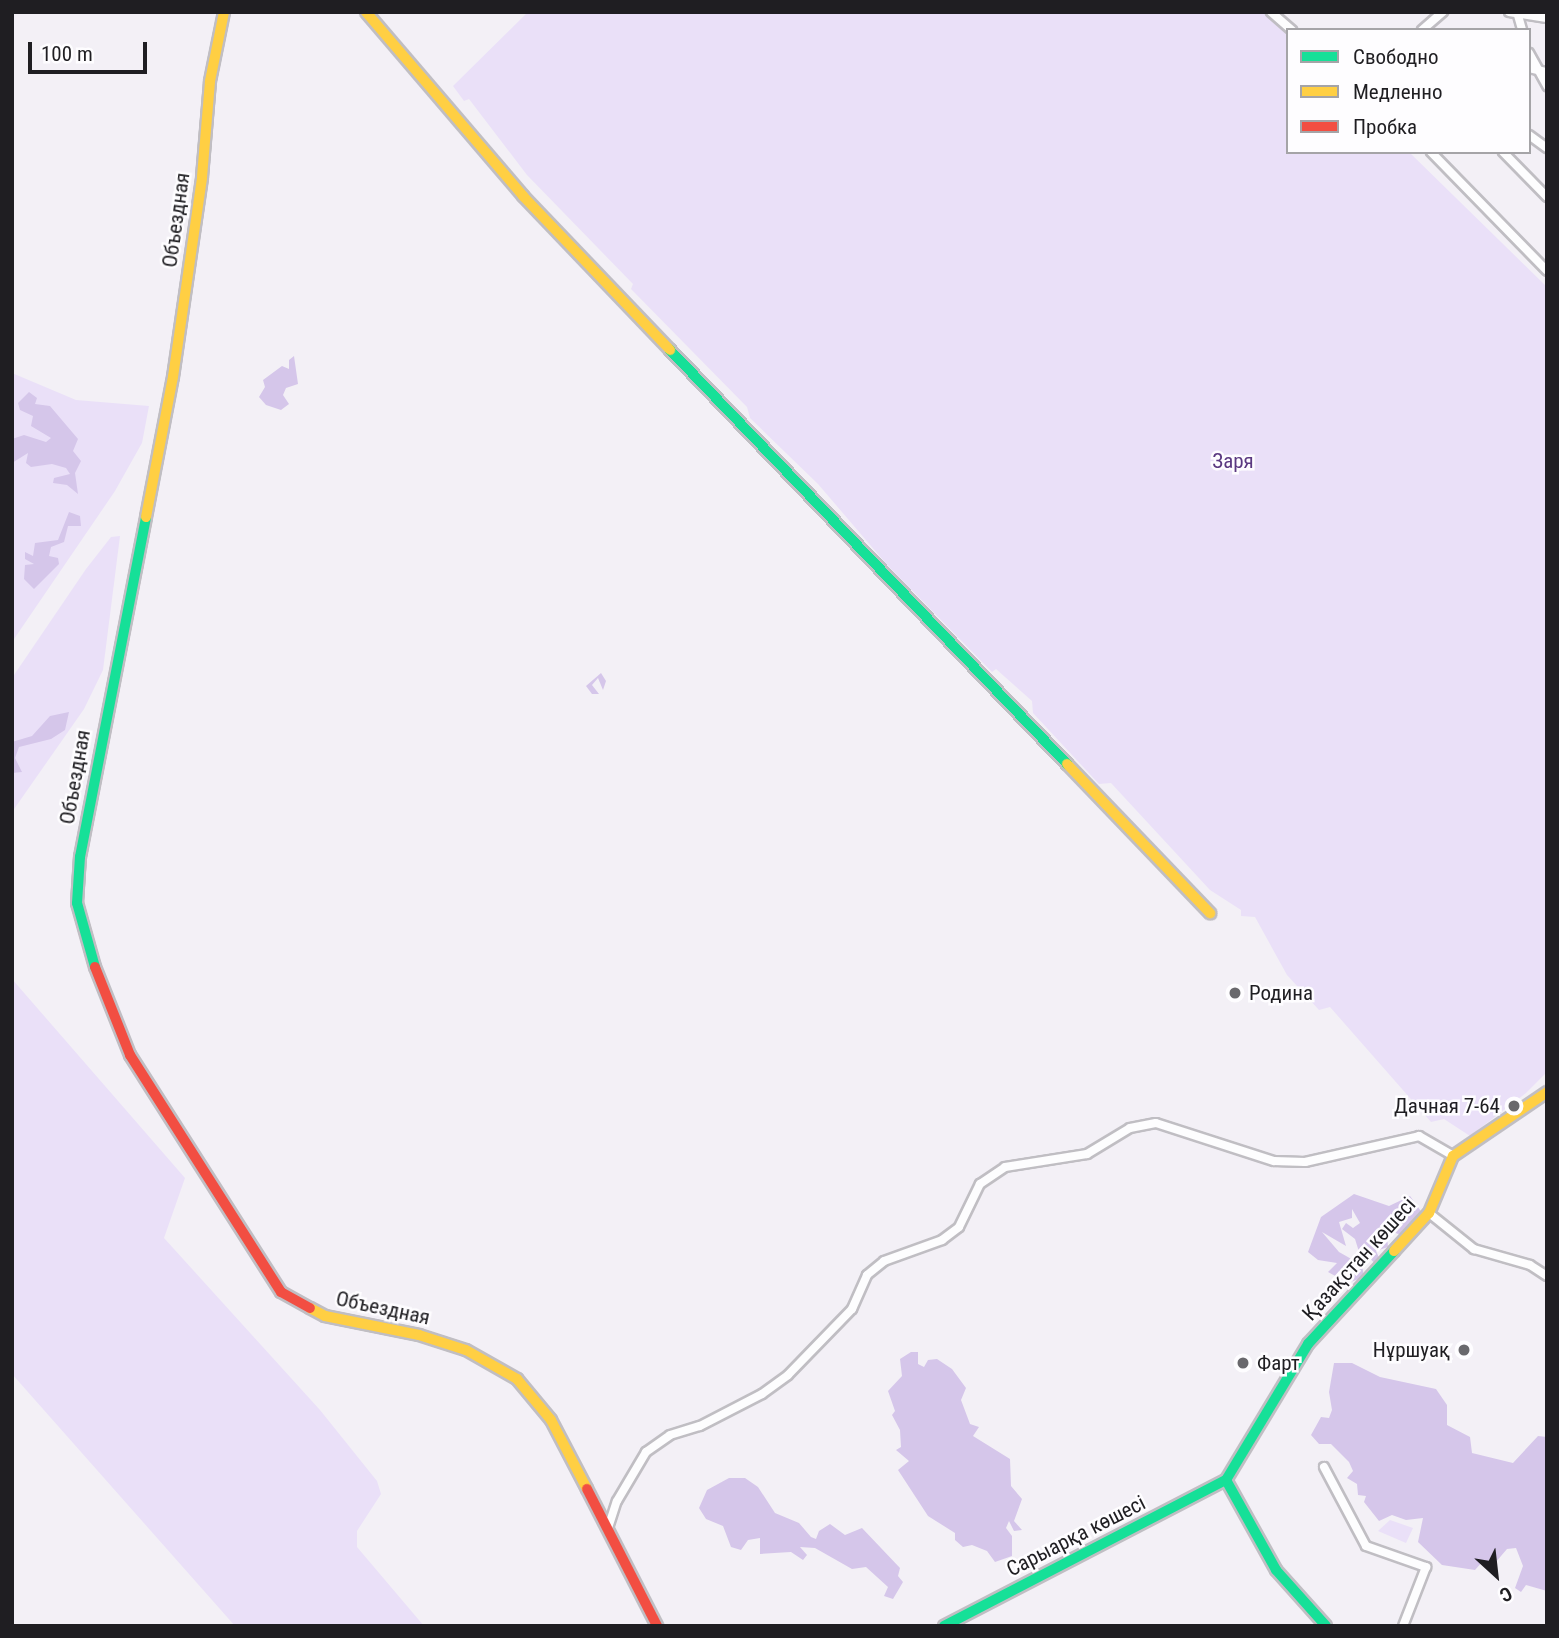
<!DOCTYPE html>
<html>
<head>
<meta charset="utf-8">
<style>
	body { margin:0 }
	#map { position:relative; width:1559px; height:1638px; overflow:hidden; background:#f3f0f6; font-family:"Roboto Condensed",sans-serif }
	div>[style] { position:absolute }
	.green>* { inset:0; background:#eae0f8 }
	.forest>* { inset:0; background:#d5c6ea }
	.roads { filter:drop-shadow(2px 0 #c0bec3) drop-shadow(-2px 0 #c0bec3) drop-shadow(0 2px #c0bec3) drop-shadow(0 -2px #c0bec3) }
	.street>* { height:8px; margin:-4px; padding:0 4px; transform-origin:4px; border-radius:4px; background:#fdfdfe }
	.fast>* { height:10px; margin:-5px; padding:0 5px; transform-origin:5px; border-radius:5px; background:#16e098 }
	.slow>* { height:10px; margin:-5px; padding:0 5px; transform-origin:5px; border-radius:5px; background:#ffcf43 }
	.jam>* { height:10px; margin:-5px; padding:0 5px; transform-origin:5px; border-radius:5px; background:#f24e42 }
	.dots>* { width:19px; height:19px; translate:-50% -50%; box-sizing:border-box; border:4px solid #fefdff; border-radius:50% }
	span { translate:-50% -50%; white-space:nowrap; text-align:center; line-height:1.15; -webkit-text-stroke:5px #fefdff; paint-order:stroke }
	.street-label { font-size:21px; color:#1f1e22 }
	.park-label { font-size:21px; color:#5b3981 }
	.poi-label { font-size:21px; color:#1f1e22 }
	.left { translate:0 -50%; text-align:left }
	.right { translate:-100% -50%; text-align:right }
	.frame { position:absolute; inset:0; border:14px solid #1f1e22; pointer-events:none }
	.legend { position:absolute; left:1286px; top:28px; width:245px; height:126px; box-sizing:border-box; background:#fefdff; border:2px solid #a5a4a7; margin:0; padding:9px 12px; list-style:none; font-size:21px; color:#1f1e22 }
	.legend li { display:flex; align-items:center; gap:14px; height:35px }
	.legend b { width:35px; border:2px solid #a5a4a7 }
	.north { position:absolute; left:1461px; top:1540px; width:70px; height:70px; -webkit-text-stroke:5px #fefdff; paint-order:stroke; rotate:153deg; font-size:19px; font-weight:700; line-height:28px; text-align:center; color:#1f1e22 }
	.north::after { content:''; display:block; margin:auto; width:24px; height:32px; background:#1f1e22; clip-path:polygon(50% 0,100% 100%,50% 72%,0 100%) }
	.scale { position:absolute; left:28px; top:42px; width:119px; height:32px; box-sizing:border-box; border:4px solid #1f1e22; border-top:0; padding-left:9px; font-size:21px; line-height:24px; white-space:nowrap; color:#1f1e22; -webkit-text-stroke:5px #fefdff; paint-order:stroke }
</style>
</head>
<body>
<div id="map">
	<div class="green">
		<i style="clip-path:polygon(528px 12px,1263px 12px,1288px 35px,1288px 152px,1409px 152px,1547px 287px,1547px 1072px,1526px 1093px,1470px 1136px,1444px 1119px,1431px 1122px,1330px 1007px,1319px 1010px,1287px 975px,1255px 917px,1241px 916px,1241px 910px,1210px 890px,1111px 783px,1099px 784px,1033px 713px,1032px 701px,996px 669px,992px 672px,889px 567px,818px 484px,750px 418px,747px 407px,631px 289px,633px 284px,527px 175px,469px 99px,464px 101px,453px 86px)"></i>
		<i style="clip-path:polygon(12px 373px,76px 400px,149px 406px,142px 443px,115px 491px,12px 642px)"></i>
		<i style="clip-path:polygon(120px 536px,103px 670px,84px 709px,12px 812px,12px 678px,86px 569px,111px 537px)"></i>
		<i style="clip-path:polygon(12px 979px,185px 1178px,164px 1238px,320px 1410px,377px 1481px,381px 1494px,357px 1531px,357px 1547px,424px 1626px,235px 1626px,12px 1374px)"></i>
		<i style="clip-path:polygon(1390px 1520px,1413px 1528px,1406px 1543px,1378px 1531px)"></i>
	</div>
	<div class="forest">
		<i style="clip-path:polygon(294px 356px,298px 384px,286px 388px,283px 395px,289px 404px,281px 410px,266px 405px,259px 397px,265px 387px,263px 380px,282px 366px,289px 369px,289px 360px)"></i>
		<i style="clip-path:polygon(29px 392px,37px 398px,35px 404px,50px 406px,78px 439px,73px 451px,81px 461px,75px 473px,78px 494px,67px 485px,53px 483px,54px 478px,70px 474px,66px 468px,52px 464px,31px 467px,26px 463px,28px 453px,12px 463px,12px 439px,24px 435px,46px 442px,51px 438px,31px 426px,33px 416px,20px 410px,18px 403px)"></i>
		<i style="clip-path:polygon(69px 512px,80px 516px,81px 526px,68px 526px,64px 542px,51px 547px,49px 556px,58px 558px,59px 564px,34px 589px,24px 579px,25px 565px,34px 564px,25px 559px,25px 552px,33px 556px,35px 543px,58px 540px)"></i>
		<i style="clip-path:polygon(601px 673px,606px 681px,603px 690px,598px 678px,592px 685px,599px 694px,592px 694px,586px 686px)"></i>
		<i style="clip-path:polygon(69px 712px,65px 730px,51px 739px,19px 747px,15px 758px,22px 772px,12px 773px,12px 742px,32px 736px,50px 716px)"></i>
		<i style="clip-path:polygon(1354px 1194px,1389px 1206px,1410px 1196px,1423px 1214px,1406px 1237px,1393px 1232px,1387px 1236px,1388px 1247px,1376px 1251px,1382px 1264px,1378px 1267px,1367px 1255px,1360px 1255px,1355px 1239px,1342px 1229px,1346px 1223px,1353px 1228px,1360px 1223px,1352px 1209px,1352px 1218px,1339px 1222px,1346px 1246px,1322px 1232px,1339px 1252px,1362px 1265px,1364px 1277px,1348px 1283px,1328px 1272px,1337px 1263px,1318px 1260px,1308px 1252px,1321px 1217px)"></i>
		<i style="clip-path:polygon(911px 1352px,918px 1352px,918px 1364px,924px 1367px,928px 1360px,937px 1359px,952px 1369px,966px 1388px,961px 1400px,970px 1424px,979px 1427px,973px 1436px,1010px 1459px,1011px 1486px,1022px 1499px,1014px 1521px,1022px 1530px,1014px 1531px,1009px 1521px,1006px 1528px,1012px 1536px,1012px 1556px,995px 1562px,987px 1551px,972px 1545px,963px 1547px,955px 1540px,955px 1533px,928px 1516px,898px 1470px,909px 1461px,896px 1450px,901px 1447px,900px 1430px,892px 1415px,895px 1411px,888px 1391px,902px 1376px,900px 1359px)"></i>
		<i style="clip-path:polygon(1334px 1363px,1352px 1363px,1380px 1377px,1436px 1389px,1447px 1405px,1447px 1425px,1470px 1437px,1472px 1453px,1513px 1463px,1538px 1436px,1547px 1437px,1547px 1591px,1526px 1585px,1521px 1592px,1515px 1588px,1523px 1566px,1516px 1548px,1507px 1549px,1495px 1563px,1483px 1561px,1475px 1570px,1442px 1565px,1418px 1542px,1423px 1518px,1406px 1520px,1392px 1515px,1379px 1521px,1364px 1502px,1366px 1496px,1358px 1495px,1357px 1484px,1347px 1478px,1353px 1471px,1349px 1462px,1331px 1444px,1319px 1444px,1311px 1435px,1321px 1417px,1329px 1418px,1332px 1410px,1329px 1392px)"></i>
		<i style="clip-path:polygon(729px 1478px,745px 1478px,758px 1487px,775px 1513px,799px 1523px,811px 1537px,816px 1539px,819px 1531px,830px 1524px,845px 1535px,862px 1528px,900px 1568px,898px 1576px,903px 1582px,893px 1599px,884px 1596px,888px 1587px,866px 1567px,852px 1569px,815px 1548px,800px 1547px,807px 1555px,803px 1560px,791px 1552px,760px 1554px,760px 1538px,748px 1540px,741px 1550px,731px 1547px,723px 1526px,706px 1519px,699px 1508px,707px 1490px)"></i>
	</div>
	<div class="roads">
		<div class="street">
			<i style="left:1271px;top:12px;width:28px;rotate:41deg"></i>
			<i style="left:1509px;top:12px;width:38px;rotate:9deg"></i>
			<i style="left:1517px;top:12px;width:19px;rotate:74deg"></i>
			<i style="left:1422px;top:30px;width:28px;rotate:-41deg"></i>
			<i style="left:1529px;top:53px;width:38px;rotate:61deg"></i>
			<i style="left:1529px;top:68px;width:18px;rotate:13deg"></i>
			<i style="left:1529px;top:135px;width:22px;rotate:36deg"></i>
			<i style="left:1431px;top:152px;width:166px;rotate:45.7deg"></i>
			<i style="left:1503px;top:152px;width:63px;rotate:45.6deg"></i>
			<i style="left:1429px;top:1213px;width:58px;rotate:38.7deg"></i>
			<i style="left:1474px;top:1249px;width:58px;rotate:15.9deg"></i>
			<i style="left:1530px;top:1265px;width:20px;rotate:33deg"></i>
			<i style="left:1324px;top:1467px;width:89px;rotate:62deg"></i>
			<i style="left:1366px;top:1546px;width:64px;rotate:19.3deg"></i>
			<i style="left:1426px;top:1567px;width:63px;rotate:111.3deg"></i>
			<i style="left:608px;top:1528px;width:28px;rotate:-72deg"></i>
			<i style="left:617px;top:1501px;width:57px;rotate:-59.4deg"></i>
			<i style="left:646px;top:1452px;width:29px;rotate:-35deg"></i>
			<i style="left:670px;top:1435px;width:31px;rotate:-17deg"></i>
			<i style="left:700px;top:1426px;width:70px;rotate:-27.3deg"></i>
			<i style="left:762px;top:1394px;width:32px;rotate:-36deg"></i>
			<i style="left:788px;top:1375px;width:92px;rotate:-45.9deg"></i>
			<i style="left:852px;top:1309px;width:37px;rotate:-66deg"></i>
			<i style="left:867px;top:1275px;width:22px;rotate:-39deg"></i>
			<i style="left:884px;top:1261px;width:62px;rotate:-19.9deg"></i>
			<i style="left:942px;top:1240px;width:21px;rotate:-37deg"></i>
			<i style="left:959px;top:1227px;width:48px;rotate:-64deg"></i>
			<i style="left:980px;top:1184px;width:30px;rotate:-34deg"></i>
			<i style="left:1005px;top:1167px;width:83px;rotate:-9deg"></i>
			<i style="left:1087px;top:1154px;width:50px;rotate:-31.2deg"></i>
			<i style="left:1130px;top:1128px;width:26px;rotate:-11deg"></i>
			<i style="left:1156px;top:1123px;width:124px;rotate:17.9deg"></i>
			<i style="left:1274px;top:1161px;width:31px;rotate:2deg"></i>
			<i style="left:1305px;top:1162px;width:117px;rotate:-12.8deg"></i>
			<i style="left:1419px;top:1136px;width:39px;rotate:30deg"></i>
		</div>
		<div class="fast">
			<i style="left:670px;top:350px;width:574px;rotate:46.2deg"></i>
			<i style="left:95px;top:967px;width:66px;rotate:-105.7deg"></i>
			<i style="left:77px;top:903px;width:46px;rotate:-86.3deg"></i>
			<i style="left:80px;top:857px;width:346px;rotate:-79deg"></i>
			<i style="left:1226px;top:1480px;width:103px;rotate:60.9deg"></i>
			<i style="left:1276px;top:1570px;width:75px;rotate:48.2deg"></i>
			<i style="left:944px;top:1626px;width:318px;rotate:-27.4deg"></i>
			<i style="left:1226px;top:1480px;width:159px;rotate:-58.9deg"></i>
			<i style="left:1308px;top:1344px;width:127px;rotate:-47.2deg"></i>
		</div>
		<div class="slow">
			<i style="left:366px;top:12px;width:242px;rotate:49.5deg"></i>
			<i style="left:523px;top:196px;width:213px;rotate:46.3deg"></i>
			<i style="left:146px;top:517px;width:143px;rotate:-79.1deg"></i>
			<i style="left:173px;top:377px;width:202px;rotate:-81.7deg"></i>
			<i style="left:202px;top:177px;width:96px;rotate:-85.2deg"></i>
			<i style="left:210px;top:81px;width:70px;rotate:-78.5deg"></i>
			<i style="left:1067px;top:764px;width:207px;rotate:46.2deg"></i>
			<i style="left:1394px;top:1251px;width:52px;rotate:-47.4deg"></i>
			<i style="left:1429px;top:1213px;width:62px;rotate:-67.2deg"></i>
			<i style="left:1453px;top:1156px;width:114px;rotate:-34.2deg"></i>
			<i style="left:310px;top:1308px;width:17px;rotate:28deg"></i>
			<i style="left:325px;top:1316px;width:96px;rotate:11.4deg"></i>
			<i style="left:419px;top:1335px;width:49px;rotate:17.7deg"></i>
			<i style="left:466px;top:1350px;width:59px;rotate:29.6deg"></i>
			<i style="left:517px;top:1379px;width:53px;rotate:50.3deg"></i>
			<i style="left:551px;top:1420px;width:78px;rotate:62.4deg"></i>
		</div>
		<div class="jam">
			<i style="left:95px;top:967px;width:95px;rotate:68.3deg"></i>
			<i style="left:130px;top:1055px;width:281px;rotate:57.5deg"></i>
			<i style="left:281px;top:1292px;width:33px;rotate:29deg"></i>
			<i style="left:587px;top:1489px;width:154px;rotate:62.9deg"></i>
		</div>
	</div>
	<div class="dots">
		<i style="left:1235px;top:993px;background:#69686c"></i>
		<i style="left:1514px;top:1106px;background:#69686c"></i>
		<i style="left:1464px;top:1350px;background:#69686c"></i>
		<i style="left:1243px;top:1363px;background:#69686c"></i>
	</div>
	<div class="street-label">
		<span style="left:176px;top:220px;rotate:-82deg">Объездная</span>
		<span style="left:75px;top:777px;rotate:-80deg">Объездная</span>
		<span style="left:1359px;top:1259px;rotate:-48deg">Қазақстан көшесі</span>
		<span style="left:383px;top:1308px;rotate:12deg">Объездная</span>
		<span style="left:1076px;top:1536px;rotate:-27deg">Сарыарқа көшесі</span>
	</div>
	<div class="park-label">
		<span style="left:1233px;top:461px">Заря</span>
	</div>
	<div class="poi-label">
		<span class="left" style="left:1249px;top:993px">Родина</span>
		<span class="right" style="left:1500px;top:1106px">Дачная 7-64</span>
		<span class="right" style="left:1450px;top:1350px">Нұршуақ</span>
		<span class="left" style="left:1257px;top:1363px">Фарт</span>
	</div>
	<div class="frame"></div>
	<ul class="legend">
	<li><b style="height:9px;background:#16e098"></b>Свободно</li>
	<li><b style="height:9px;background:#ffcf43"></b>Медленно</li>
	<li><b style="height:9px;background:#f24e42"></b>Пробка</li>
	</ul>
	<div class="north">С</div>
	<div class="scale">100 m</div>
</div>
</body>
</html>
